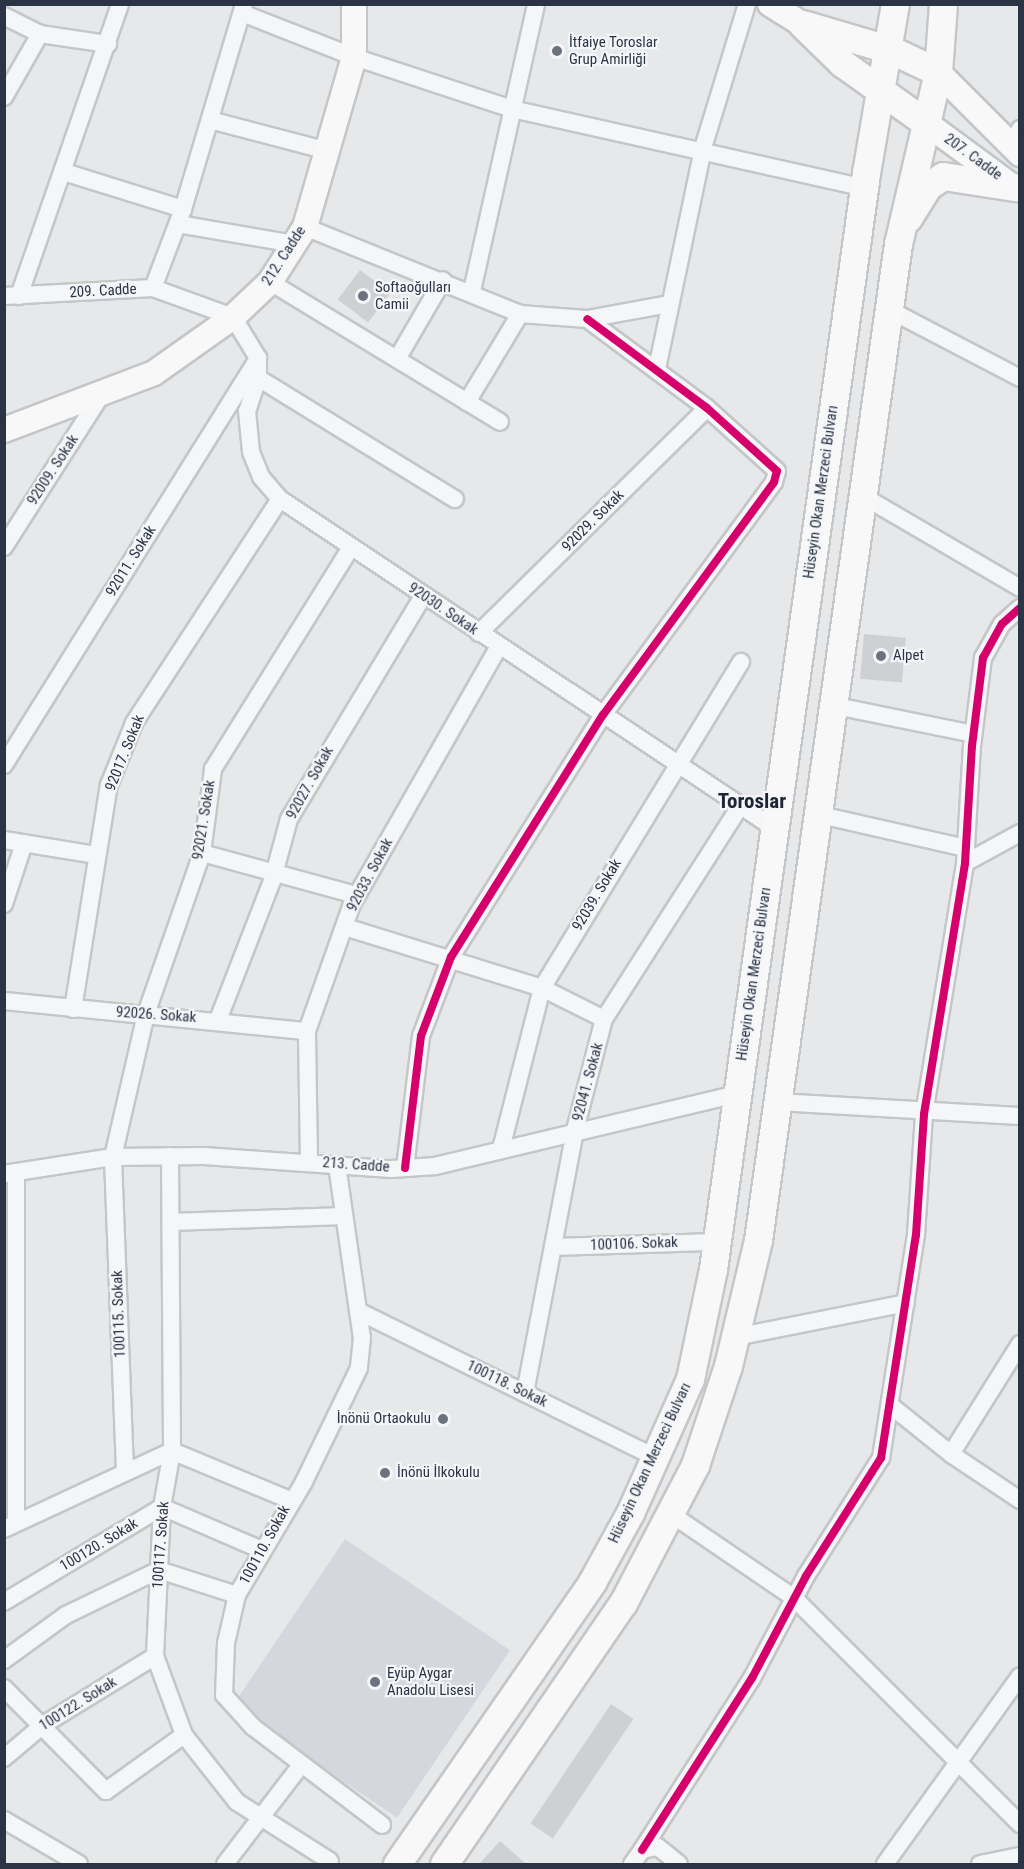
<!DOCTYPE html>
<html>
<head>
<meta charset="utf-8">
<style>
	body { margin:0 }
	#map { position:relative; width:1024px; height:1869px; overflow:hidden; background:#e6e8ea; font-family:"Roboto Condensed",sans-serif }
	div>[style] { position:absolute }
	.built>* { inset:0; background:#d4d7dd; transform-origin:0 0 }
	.building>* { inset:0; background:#ced0d3; transform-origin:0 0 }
	.roads { filter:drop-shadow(2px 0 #c4c6c8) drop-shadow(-2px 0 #c4c6c8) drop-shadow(0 2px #c4c6c8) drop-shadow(0 -2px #c4c6c8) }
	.street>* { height:16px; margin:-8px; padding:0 8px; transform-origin:8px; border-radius:8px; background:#f5f6f7 }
	.secondary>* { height:24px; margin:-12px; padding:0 12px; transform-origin:12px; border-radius:12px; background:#f8f8f8 }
	.primary>* { height:27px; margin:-13.5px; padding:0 13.5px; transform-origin:13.5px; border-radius:13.5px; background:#f8f8f8 }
	.cycleway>* { height:8px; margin:-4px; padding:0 4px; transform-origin:4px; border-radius:4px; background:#d6006c }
	.dots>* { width:16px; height:16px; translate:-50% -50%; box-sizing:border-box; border:3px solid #f4f6f9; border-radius:50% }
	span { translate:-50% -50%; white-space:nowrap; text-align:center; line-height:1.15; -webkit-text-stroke:4.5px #f4f6f9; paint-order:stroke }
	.poi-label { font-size:15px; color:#2b3445 }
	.left { translate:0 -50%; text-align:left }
	.right { translate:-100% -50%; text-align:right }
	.street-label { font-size:15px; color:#2b3445 }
	.district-label { font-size:21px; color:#1d2536; font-weight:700 }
	.frame { position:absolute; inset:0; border:6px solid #2b3445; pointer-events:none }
</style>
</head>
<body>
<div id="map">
	<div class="built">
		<i style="left:345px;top:1539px;width:199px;height:202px;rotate:34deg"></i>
	</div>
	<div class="building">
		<i style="left:360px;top:270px;width:38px;height:37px;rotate:37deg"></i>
		<i style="left:864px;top:634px;width:42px;height:45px;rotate:5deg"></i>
		<i style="left:611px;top:1704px;width:27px;height:144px;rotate:34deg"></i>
		<i style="clip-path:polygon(500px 1841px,526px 1864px,479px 1864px)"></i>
	</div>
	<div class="roads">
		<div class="street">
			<i style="left:242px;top:13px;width:120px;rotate:21.4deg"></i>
			<i style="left:354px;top:57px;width:166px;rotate:18.2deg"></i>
			<i style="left:512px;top:109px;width:361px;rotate:12.6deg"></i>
			<i style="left:4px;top:16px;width:40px;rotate:26.6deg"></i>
			<i style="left:40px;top:34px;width:69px;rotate:8.4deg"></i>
			<i style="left:4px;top:97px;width:73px;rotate:-60.3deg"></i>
			<i style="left:210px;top:120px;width:118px;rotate:14.7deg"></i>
			<i style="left:1010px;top:145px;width:19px;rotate:-58deg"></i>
			<i style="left:64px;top:172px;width:125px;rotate:17.3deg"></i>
			<i style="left:178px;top:224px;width:119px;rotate:9.7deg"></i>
			<i style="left:305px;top:227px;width:232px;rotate:22deg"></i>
			<i style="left:520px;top:314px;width:67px;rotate:4.3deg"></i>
			<i style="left:587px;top:319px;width:83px;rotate:-10.4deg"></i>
			<i style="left:270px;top:282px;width:269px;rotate:31.3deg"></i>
			<i style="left:153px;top:288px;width:85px;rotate:-69.2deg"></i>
			<i style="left:183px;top:209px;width:214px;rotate:-73.4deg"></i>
			<i style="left:472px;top:291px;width:294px;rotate:-77.4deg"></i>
			<i style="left:4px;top:296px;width:149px;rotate:-3.1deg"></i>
			<i style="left:153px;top:288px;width:85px;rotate:19.9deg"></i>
			<i style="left:233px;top:317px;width:48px;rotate:58.6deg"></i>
			<i style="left:258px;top:358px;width:20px;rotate:90deg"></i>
			<i style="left:258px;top:378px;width:35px;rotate:108deg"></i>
			<i style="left:247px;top:411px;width:41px;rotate:84.4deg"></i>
			<i style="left:251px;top:452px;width:27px;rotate:68deg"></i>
			<i style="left:261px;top:477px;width:29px;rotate:49deg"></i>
			<i style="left:280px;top:499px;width:594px;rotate:33.66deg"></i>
			<i style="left:19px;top:296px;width:309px;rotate:-70.9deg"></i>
			<i style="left:888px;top:309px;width:149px;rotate:27.6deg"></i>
			<i style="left:397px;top:359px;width:91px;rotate:-59.8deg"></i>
			<i style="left:657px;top:369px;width:226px;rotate:-78.2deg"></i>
			<i style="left:703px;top:148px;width:151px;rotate:-73deg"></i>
			<i style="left:258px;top:378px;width:231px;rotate:31.6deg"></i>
			<i style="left:467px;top:402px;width:103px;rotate:-58.9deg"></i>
			<i style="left:861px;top:495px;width:184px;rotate:30.3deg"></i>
			<i style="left:4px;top:547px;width:182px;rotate:-57.4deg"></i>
			<i style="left:479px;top:633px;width:320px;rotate:-44.6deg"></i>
			<i style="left:831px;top:705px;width:145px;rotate:11.5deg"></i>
			<i style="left:4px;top:765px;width:480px;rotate:-58deg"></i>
			<i style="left:816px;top:814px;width:154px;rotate:12.8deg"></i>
			<i style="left:4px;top:840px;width:94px;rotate:9.2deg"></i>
			<i style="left:202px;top:853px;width:160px;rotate:15.3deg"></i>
			<i style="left:965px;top:863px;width:63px;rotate:-28.6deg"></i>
			<i style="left:4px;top:904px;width:64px;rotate:-71.8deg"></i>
			<i style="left:345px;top:927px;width:206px;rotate:17.2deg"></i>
			<i style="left:542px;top:988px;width:69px;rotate:26.6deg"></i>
			<i style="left:4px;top:1001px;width:304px;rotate:5.7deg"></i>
			<i style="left:73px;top:1009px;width:227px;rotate:-80.9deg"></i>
			<i style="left:109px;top:785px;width:67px;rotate:-68deg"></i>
			<i style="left:134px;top:723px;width:267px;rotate:-56.9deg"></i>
			<i style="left:218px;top:1020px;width:152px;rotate:-68.8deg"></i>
			<i style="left:273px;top:878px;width:61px;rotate:-74.8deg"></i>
			<i style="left:289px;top:819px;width:260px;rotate:-59deg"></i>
			<i style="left:777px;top:1102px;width:243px;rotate:3.3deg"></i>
			<i style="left:501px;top:1149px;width:166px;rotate:-75.7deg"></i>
			<i style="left:542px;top:988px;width:382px;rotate:-58.6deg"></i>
			<i style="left:170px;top:1156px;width:295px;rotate:89.6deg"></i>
			<i style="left:172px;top:1451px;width:57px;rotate:100.1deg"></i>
			<i style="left:162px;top:1507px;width:149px;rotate:92.7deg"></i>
			<i style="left:155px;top:1656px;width:84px;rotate:69.8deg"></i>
			<i style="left:184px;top:1735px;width:85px;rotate:51.7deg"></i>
			<i style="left:237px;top:1802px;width:110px;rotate:32.4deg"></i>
			<i style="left:309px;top:1161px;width:130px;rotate:-90.9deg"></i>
			<i style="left:307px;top:1031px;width:135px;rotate:-70.5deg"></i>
			<i style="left:352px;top:904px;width:297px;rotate:-60.3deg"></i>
			<i style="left:337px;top:1165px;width:175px;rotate:81.8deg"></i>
			<i style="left:362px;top:1338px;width:30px;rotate:96deg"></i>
			<i style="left:359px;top:1368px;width:127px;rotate:115.8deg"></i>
			<i style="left:304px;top:1482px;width:131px;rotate:120.7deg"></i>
			<i style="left:237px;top:1595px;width:49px;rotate:102.9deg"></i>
			<i style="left:226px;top:1643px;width:52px;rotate:92.2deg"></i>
			<i style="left:224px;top:1695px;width:43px;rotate:47.8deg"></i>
			<i style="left:253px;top:1727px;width:162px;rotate:37.2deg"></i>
			<i style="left:405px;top:1168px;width:133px;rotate:-83.1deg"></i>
			<i style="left:421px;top:1036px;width:85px;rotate:-69.2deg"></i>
			<i style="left:451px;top:957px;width:286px;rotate:-57.9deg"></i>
			<i style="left:603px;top:715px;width:289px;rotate:-53.7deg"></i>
			<i style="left:774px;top:482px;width:11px;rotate:-75deg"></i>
			<i style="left:777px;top:471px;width:94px;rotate:-138deg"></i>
			<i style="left:707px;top:408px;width:149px;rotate:-143.4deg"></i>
			<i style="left:4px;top:1174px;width:110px;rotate:-8.9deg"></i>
			<i style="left:113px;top:1157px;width:91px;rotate:-0.6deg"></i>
			<i style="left:204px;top:1156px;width:188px;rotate:4deg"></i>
			<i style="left:392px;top:1169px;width:43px;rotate:-4deg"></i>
			<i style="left:435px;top:1166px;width:310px;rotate:-13.4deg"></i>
			<i style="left:171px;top:1222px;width:173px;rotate:-2deg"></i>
			<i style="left:553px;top:1247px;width:163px;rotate:-1.8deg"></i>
			<i style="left:358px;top:1311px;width:333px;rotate:26.2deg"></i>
			<i style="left:735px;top:1337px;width:174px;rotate:-11.2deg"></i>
			<i style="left:525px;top:1393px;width:268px;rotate:-79.2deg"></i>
			<i style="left:575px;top:1130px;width:115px;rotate:-75.4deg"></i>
			<i style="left:604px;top:1019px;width:253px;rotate:-57.4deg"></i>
			<i style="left:890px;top:1405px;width:78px;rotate:38.8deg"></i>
			<i style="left:951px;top:1454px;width:83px;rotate:33.7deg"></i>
			<i style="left:951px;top:1454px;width:130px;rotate:-57.9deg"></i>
			<i style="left:125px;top:1471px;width:314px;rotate:-92.2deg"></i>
			<i style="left:113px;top:1157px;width:147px;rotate:-77deg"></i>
			<i style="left:146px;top:1014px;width:170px;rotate:-70.8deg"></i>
			<i style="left:202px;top:853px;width:85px;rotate:-82.5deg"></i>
			<i style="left:213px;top:769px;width:261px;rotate:-58.1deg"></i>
			<i style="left:671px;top:1514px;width:149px;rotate:34.3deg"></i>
			<i style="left:794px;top:1598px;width:320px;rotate:45deg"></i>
			<i style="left:16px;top:1522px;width:350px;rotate:-90deg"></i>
			<i style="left:4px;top:1529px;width:185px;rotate:-24.9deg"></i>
			<i style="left:172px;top:1451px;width:128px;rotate:22.6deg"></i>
			<i style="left:4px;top:1602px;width:184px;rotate:-31deg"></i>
			<i style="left:162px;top:1507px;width:109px;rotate:23.3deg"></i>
			<i style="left:4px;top:1660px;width:77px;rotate:-36deg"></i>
			<i style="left:66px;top:1615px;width:103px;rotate:-25.8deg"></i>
			<i style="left:159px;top:1570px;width:82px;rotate:17.8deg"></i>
			<i style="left:4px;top:1688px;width:145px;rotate:45.3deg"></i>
			<i style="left:106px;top:1791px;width:96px;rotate:-35.7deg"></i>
			<i style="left:4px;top:1758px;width:51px;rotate:-40.2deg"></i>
			<i style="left:43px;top:1725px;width:132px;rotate:-31.6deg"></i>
			<i style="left:4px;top:1820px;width:87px;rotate:30.4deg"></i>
			<i style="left:642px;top:1850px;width:204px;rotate:-57.4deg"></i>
			<i style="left:752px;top:1678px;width:115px;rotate:-62.1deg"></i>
			<i style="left:806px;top:1576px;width:140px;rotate:-57.6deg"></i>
			<i style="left:881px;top:1458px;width:226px;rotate:-81.1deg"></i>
			<i style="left:916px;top:1235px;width:121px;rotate:-86.2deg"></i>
			<i style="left:924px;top:1114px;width:254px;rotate:-80.7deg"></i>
			<i style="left:965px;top:863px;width:117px;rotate:-86.6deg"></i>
			<i style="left:972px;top:746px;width:89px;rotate:-82.9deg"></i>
			<i style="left:983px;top:658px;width:39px;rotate:-61deg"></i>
			<i style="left:1002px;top:624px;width:24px;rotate:-42deg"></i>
			<i style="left:225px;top:1864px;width:125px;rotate:-52.5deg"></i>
			<i style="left:632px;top:1864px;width:17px;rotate:-54deg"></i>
			<i style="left:642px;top:1850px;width:16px;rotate:-11deg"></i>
			<i style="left:658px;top:1847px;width:27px;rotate:39deg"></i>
			<i style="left:885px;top:1864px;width:231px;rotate:-54.3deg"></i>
			<i style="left:980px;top:1864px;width:41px;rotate:-11.3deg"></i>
		</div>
		<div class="secondary">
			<i style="left:770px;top:4px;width:38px;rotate:32deg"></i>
			<i style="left:938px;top:72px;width:116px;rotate:45deg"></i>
			<i style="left:926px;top:123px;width:112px;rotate:36.3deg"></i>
			<i style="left:4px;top:430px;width:160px;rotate:-20.8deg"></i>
			<i style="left:154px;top:373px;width:97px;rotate:-35.3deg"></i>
			<i style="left:233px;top:317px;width:51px;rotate:-43.4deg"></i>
			<i style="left:270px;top:282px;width:65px;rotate:-57.5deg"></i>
			<i style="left:305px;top:227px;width:177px;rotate:-73.9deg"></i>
			<i style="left:354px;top:57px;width:53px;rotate:-90deg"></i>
		</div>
		<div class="primary">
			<i style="left:802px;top:24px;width:56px;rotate:44.3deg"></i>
			<i style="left:842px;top:63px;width:103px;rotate:35.5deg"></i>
			<i style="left:806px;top:25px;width:89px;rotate:16.4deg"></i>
			<i style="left:891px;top:50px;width:52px;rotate:25.1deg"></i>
			<i style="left:908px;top:218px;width:38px;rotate:-58deg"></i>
			<i style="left:928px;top:186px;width:18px;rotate:-34deg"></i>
			<i style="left:943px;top:176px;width:72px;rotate:8.8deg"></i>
			<i style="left:397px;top:1864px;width:343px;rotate:-55.3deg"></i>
			<i style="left:592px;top:1582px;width:79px;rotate:-61.2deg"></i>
			<i style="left:630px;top:1513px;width:147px;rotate:-65.9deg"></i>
			<i style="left:690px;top:1379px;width:112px;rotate:-78.2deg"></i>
			<i style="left:713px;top:1269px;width:1107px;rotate:-82.05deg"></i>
			<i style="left:866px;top:173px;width:171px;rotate:-80.3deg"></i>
			<i style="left:444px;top:1864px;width:316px;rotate:-55.6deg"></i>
			<i style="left:623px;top:1603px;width:156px;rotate:-62.4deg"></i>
			<i style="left:695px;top:1465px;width:104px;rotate:-71.6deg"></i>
			<i style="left:728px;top:1366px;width:130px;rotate:-76.6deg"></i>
			<i style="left:758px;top:1240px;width:1006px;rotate:-82deg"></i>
			<i style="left:898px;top:244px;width:177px;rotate:-76.9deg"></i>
			<i style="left:938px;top:72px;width:68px;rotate:-85.8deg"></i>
		</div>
	</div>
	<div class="cycleway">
		<i style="left:405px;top:1168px;width:133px;rotate:-83.1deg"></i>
		<i style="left:421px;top:1036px;width:85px;rotate:-69.2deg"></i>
		<i style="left:451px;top:957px;width:286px;rotate:-57.9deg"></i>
		<i style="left:603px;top:715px;width:289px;rotate:-53.7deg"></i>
		<i style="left:774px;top:482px;width:11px;rotate:-75deg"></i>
		<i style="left:777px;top:471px;width:94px;rotate:-138deg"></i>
		<i style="left:707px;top:408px;width:149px;rotate:-143.4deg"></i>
		<i style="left:642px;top:1850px;width:204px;rotate:-57.4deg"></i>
		<i style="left:752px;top:1678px;width:115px;rotate:-62.1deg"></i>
		<i style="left:806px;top:1576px;width:140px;rotate:-57.6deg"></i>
		<i style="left:881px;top:1458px;width:226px;rotate:-81.1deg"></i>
		<i style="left:916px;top:1235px;width:121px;rotate:-86.2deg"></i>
		<i style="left:924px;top:1114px;width:254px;rotate:-80.7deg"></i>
		<i style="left:965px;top:863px;width:117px;rotate:-86.6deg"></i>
		<i style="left:972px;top:746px;width:89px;rotate:-82.9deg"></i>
		<i style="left:983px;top:658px;width:39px;rotate:-61deg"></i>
		<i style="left:1002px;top:624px;width:24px;rotate:-42deg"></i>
	</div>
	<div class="dots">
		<i style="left:557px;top:51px;background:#6c737f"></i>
		<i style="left:363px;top:296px;background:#6c737f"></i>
		<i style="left:881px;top:656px;background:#6c737f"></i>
		<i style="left:443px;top:1419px;background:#6c737f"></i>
		<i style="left:385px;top:1473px;background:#6c737f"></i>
		<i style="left:375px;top:1682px;background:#6c737f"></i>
	</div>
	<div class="poi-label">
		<span class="left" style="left:569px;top:51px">İtfaiye Toroslar<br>Grup Amirliği</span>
		<span class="left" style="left:375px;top:296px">Softaoğulları<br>Camii</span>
		<span class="left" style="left:893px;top:656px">Alpet</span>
		<span class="right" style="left:431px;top:1419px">İnönü Ortaokulu</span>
		<span class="left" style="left:397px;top:1473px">İnönü İlkokulu</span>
		<span class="left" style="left:387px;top:1682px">Eyüp Aygar<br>Anadolu Lisesi</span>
	</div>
	<div class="street-label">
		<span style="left:973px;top:157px;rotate:36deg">207. Cadde</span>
		<span style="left:284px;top:256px;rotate:-57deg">212. Cadde</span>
		<span style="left:103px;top:291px;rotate:-3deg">209. Cadde</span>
		<span style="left:53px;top:470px;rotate:-57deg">92009. Sokak</span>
		<span style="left:821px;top:492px;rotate:-82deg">Hüseyin Okan Merzeci Bulvarı</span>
		<span style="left:593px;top:521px;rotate:-45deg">92029. Sokak</span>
		<span style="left:131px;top:561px;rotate:-58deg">92011. Sokak</span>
		<span style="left:443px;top:609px;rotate:34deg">92030. Sokak</span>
		<span style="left:125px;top:753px;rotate:-68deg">92017. Sokak</span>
		<span style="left:310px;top:783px;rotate:-61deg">92027. Sokak</span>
		<span style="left:204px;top:820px;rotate:-81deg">92021. Sokak</span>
		<span style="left:370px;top:875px;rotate:-62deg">92033. Sokak</span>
		<span style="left:597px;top:895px;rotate:-59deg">92039. Sokak</span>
		<span style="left:754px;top:974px;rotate:-82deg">Hüseyin Okan Merzeci Bulvarı</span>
		<span style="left:156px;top:1015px;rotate:4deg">92026. Sokak</span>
		<span style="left:588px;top:1082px;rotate:-75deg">92041. Sokak</span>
		<span style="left:356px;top:1165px;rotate:4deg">213. Cadde</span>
		<span style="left:634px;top:1244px;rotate:-2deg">100106. Sokak</span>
		<span style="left:119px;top:1314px;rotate:-92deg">100115. Sokak</span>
		<span style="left:507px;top:1384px;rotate:26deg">100118. Sokak</span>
		<span style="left:650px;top:1463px;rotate:-65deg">Hüseyin Okan Merzeci Bulvarı</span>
		<span style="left:99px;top:1545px;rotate:-31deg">100120. Sokak</span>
		<span style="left:161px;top:1545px;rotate:-86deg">100117. Sokak</span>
		<span style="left:265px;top:1545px;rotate:-61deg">100110. Sokak</span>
		<span style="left:78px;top:1704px;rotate:-32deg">100122. Sokak</span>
	</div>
	<div class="district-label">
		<span style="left:752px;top:801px">Toroslar</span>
	</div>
	<div class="frame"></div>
</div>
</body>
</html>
